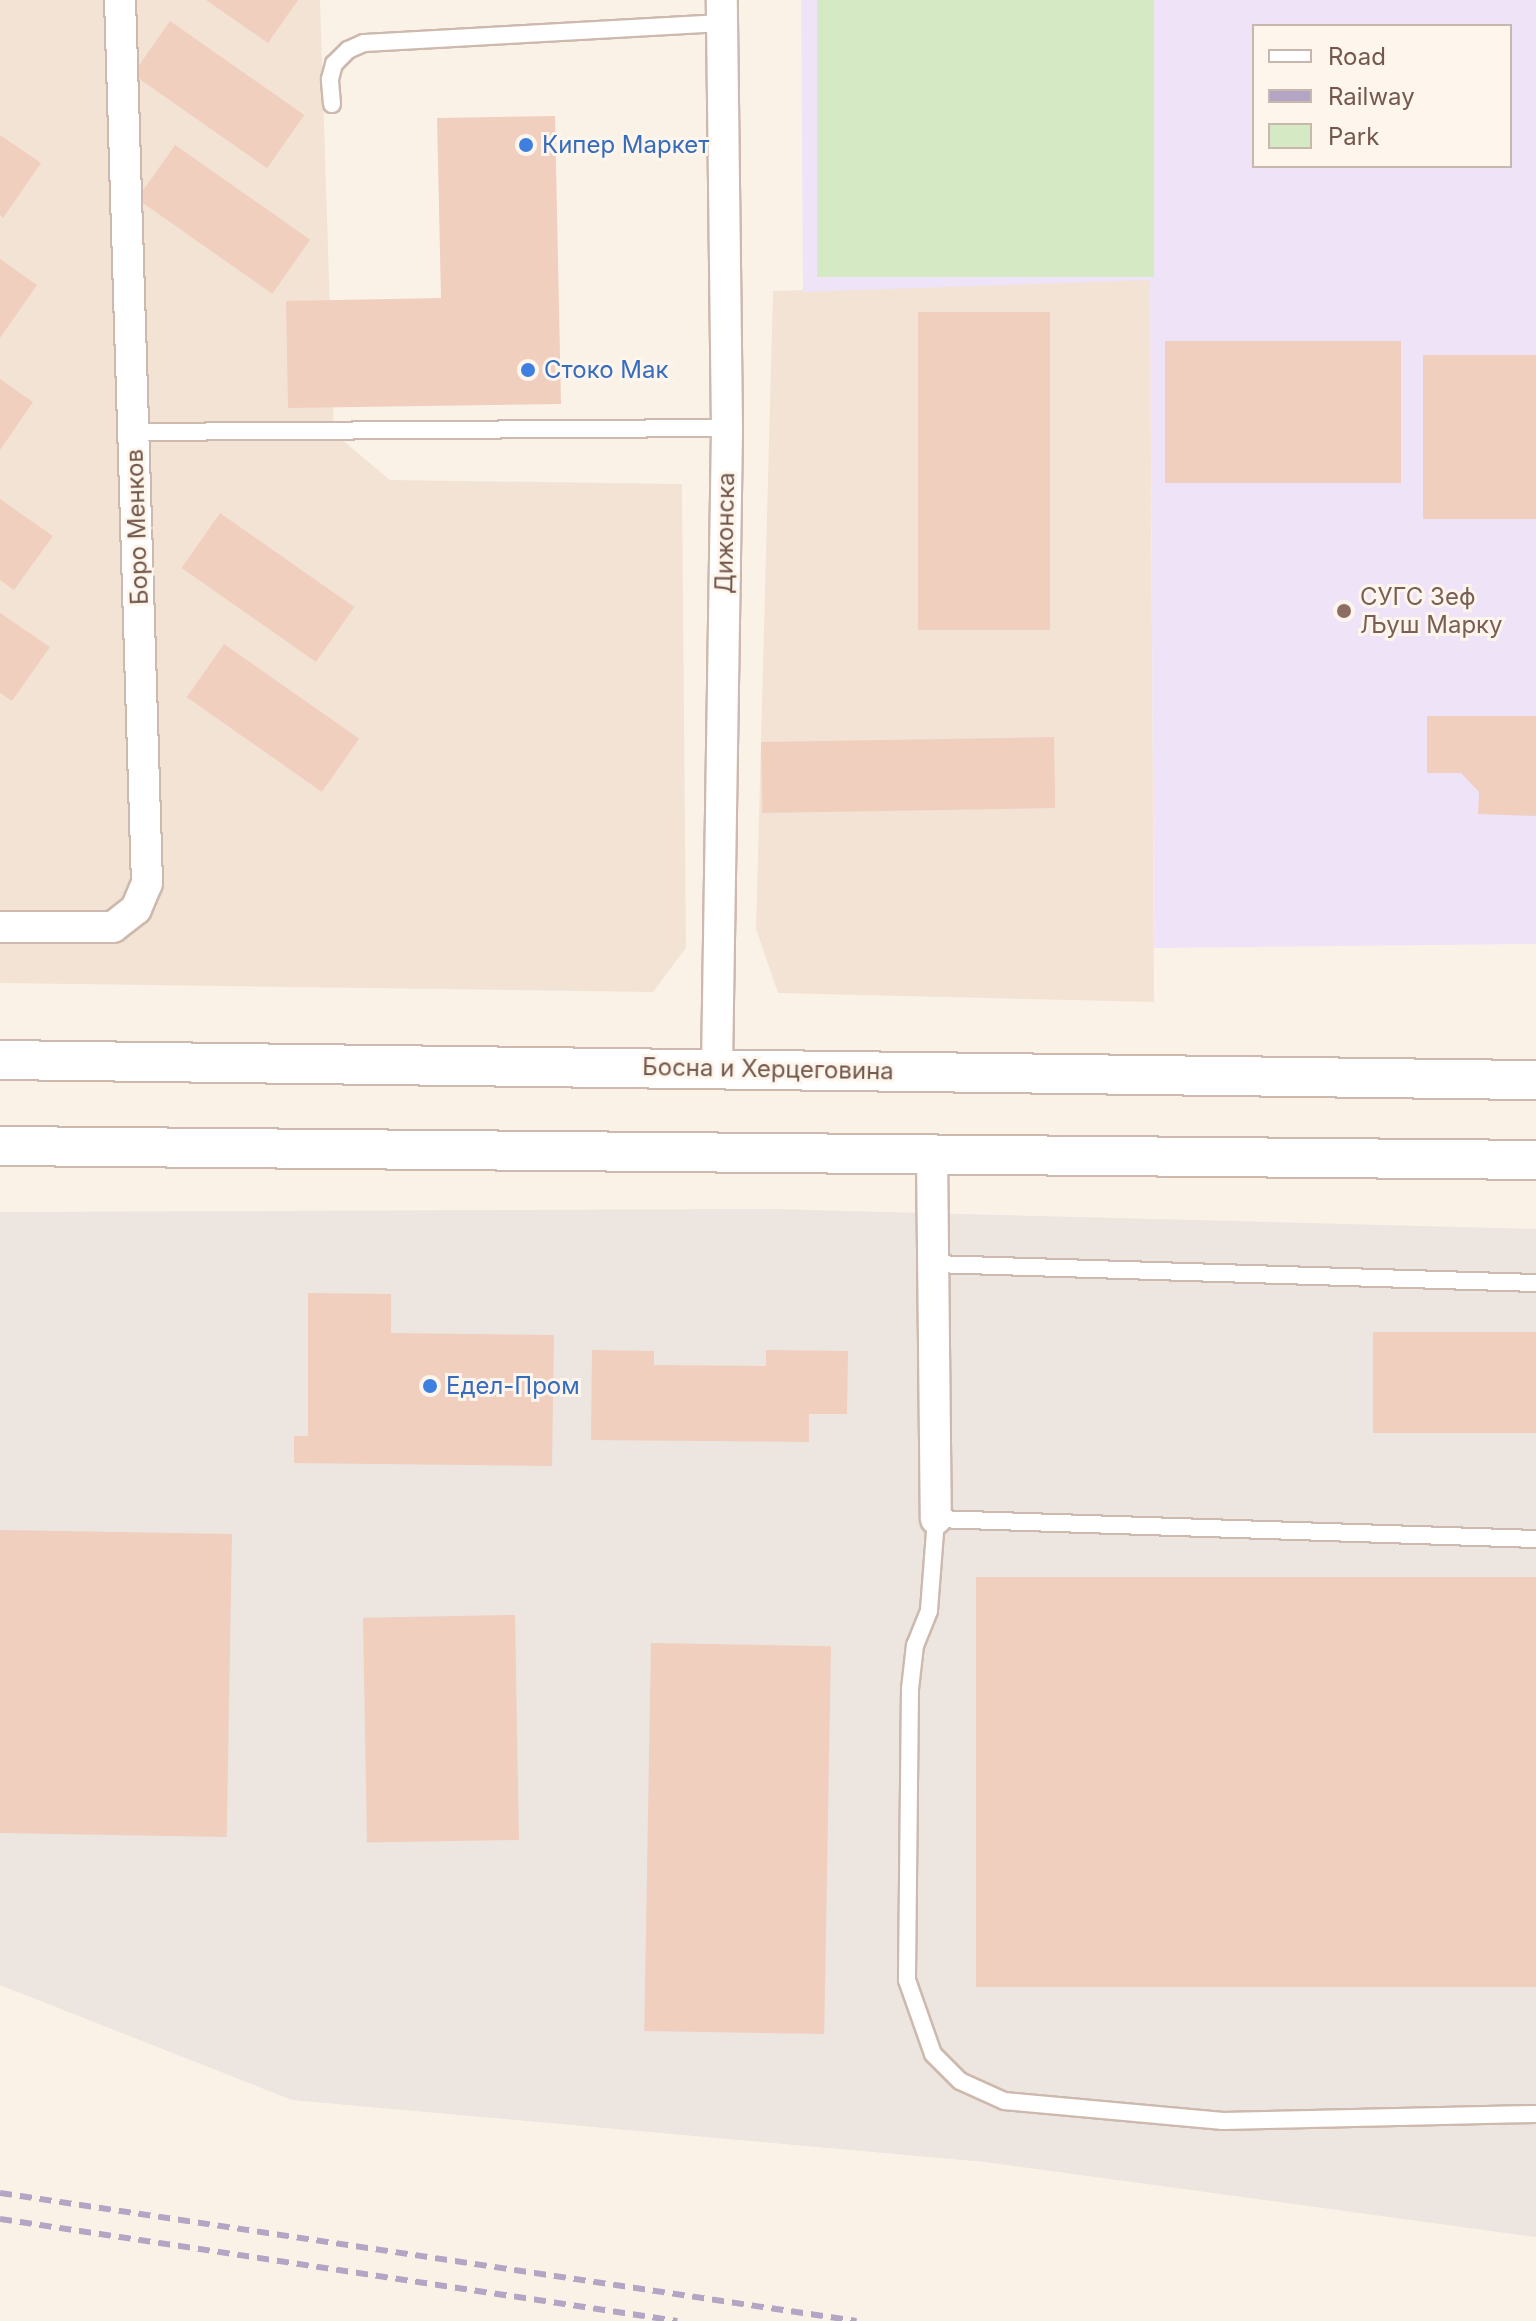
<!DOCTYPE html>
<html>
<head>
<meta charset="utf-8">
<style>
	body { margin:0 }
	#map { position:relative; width:1536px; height:2321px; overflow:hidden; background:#fbf2e7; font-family:Inter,sans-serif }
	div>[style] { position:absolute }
	.residential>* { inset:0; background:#f3e3d5 }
	.industrial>* { inset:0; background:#ece5e0 }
	.education>* { inset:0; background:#efe3f8 }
	.green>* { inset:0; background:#d6e9c5; transform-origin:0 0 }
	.building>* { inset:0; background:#f0cfbf; transform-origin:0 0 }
	.roads { filter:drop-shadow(2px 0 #cdb9ad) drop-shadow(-2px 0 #cdb9ad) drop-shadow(0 2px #cdb9ad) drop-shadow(0 -2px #cdb9ad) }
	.service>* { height:16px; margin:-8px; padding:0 8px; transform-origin:8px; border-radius:8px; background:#fff }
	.minor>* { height:30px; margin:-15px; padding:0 15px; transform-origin:15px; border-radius:15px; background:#fff }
	.tertiary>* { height:38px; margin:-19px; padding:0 19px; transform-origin:19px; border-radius:19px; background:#fff }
	.rail>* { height:6px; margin-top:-3px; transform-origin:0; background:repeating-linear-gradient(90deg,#b4a5c5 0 12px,transparent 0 20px) }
	.dots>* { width:22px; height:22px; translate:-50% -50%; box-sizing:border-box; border:4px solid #fef6ed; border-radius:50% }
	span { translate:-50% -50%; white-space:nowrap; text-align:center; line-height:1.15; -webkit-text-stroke:6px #fef6ed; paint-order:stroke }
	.shop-label { font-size:24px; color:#366cbe }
	.left { translate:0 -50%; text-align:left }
	.street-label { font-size:24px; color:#74584c }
	.education-label { font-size:24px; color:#785e54 }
	.legend { position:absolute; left:1252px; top:24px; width:260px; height:144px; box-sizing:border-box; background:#fef6ed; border:2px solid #c7b7ad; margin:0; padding:10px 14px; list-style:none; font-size:24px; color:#74584c }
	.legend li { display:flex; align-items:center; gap:16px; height:40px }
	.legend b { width:40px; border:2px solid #c7b7ad }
</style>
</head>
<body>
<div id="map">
	<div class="residential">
		<i style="clip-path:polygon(0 0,320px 0,334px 433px,390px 480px,682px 484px,686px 948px,653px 992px,0 983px)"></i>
		<i style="clip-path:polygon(1150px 279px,1154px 1002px,778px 993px,756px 929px,773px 291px)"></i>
	</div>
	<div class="industrial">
		<i style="clip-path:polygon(772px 1209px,1536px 1229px,1536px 2237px,985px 2162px,292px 2100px,0 1985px,0 1212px)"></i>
	</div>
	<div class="education">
		<i style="clip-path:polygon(evenodd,801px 0,1536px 0,1536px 944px,1154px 948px,1150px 280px,803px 292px,801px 0,1254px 26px,1510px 26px,1510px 166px,1254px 166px,1254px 26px)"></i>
	</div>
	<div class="green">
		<i style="left:817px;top:0;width:337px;height:277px"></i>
	</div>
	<div class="building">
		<i style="clip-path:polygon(206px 0,298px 0,268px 43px)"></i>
		<i style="left:170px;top:21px;width:164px;height:65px;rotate:35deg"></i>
		<i style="clip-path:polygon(555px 116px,561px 404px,288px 408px,286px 301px,441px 298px,437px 118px)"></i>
		<i style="clip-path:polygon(0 135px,41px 163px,3px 218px,0 215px)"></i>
		<i style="left:175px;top:145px;width:165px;height:66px;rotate:35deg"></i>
		<i style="clip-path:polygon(0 259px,37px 285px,0 338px)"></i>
		<i style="left:1050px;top:312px;width:318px;height:132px;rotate:90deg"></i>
		<i style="left:1165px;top:341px;width:236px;height:142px"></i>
		<i style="left:1536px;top:355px;width:164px;height:113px;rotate:90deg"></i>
		<i style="clip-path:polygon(0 379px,33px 402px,0 450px)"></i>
		<i style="clip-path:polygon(0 499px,53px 536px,14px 590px,0 580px)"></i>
		<i style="left:220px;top:513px;width:164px;height:67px;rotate:35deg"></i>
		<i style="clip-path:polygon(0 613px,50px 647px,12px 701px,0 693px)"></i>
		<i style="left:224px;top:644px;width:165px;height:65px;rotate:35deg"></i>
		<i style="clip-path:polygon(1427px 716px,1536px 716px,1536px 816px,1478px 814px,1479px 792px,1461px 773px,1427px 773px)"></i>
		<i style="left:1054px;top:737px;width:71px;height:293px;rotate:89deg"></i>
		<i style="clip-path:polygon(308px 1293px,391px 1294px,391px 1333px,554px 1335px,552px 1466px,294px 1463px,294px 1436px,308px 1436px)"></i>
		<i style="left:1373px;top:1332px;width:163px;height:101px"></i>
		<i style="clip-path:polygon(592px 1350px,654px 1351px,654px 1365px,766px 1366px,766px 1350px,848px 1351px,847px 1414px,809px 1414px,809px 1442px,591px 1440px)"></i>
		<i style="left:0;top:1530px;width:232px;height:303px;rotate:1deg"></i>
		<i style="left:976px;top:1577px;width:560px;height:410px"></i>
		<i style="left:515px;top:1615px;width:225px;height:152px;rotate:89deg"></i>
		<i style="left:651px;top:1643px;width:180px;height:388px;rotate:1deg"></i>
	</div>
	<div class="roads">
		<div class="service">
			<i style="left:332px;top:104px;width:25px;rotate:-95deg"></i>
			<i style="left:330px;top:79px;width:16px;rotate:-75deg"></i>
			<i style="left:334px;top:64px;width:20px;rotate:-45deg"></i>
			<i style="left:348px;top:50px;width:17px;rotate:-24deg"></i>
			<i style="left:364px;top:43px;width:359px;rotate:-3.2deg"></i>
			<i style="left:134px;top:432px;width:593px;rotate:-0.39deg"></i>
			<i style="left:934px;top:1264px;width:602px;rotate:1.81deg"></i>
			<i style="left:1536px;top:1539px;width:600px;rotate:-178.09deg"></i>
			<i style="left:936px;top:1519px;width:92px;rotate:94.4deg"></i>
			<i style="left:929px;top:1611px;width:37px;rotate:112deg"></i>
			<i style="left:915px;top:1645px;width:44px;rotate:96.5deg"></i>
			<i style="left:910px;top:1689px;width:291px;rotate:90.6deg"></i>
			<i style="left:907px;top:1980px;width:78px;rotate:70.6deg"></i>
			<i style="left:933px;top:2054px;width:38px;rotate:45deg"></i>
			<i style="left:960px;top:2081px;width:48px;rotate:24.4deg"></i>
			<i style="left:1004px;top:2101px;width:220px;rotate:5.2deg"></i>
			<i style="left:1223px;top:2121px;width:313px;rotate:-1.3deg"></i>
		</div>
		<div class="minor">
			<i style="left:0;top:927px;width:113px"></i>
			<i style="left:113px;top:927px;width:29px;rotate:-38deg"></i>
			<i style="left:136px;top:909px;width:28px;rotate:-67deg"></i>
			<i style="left:147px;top:883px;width:883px;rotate:-91.75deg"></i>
			<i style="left:717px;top:1067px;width:639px;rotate:-89.1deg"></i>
			<i style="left:727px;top:428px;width:428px;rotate:-90.7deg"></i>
			<i style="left:932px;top:1154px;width:365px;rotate:89.4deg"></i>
		</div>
		<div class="tertiary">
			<i style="left:0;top:1060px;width:1536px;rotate:0.75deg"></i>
			<i style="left:0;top:1146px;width:1536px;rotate:0.52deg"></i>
		</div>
	</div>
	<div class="rail">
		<i style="left:0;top:2193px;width:866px;rotate:8.5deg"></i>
		<i style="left:0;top:2219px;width:685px;rotate:8.57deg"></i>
	</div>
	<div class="dots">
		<i style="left:526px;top:145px;background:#3f7fe0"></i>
		<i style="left:528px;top:370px;background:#3f7fe0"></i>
		<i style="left:1344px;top:611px;background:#8d6e63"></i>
		<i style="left:430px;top:1386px;background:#3f7fe0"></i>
	</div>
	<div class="shop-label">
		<span class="left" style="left:542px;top:145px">Кипер Маркет</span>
		<span class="left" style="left:544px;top:370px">Стоко Мак</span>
		<span class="left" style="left:446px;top:1386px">Едел-Пром</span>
	</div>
	<div class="street-label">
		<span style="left:137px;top:527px;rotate:-92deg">Боро Менков</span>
		<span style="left:725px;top:533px;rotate:-89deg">Дижонска</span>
		<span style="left:768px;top:1069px;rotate:1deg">Босна и Херцеговина</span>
	</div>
	<div class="education-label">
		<span class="left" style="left:1360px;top:611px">СУГС Зеф<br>Љуш Марку</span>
	</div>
	<ul class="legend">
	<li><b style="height:10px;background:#fff"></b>Road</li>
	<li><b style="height:10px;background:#b4a5c5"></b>Railway</li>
	<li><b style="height:22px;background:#d6e9c5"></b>Park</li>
	</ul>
</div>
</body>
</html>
